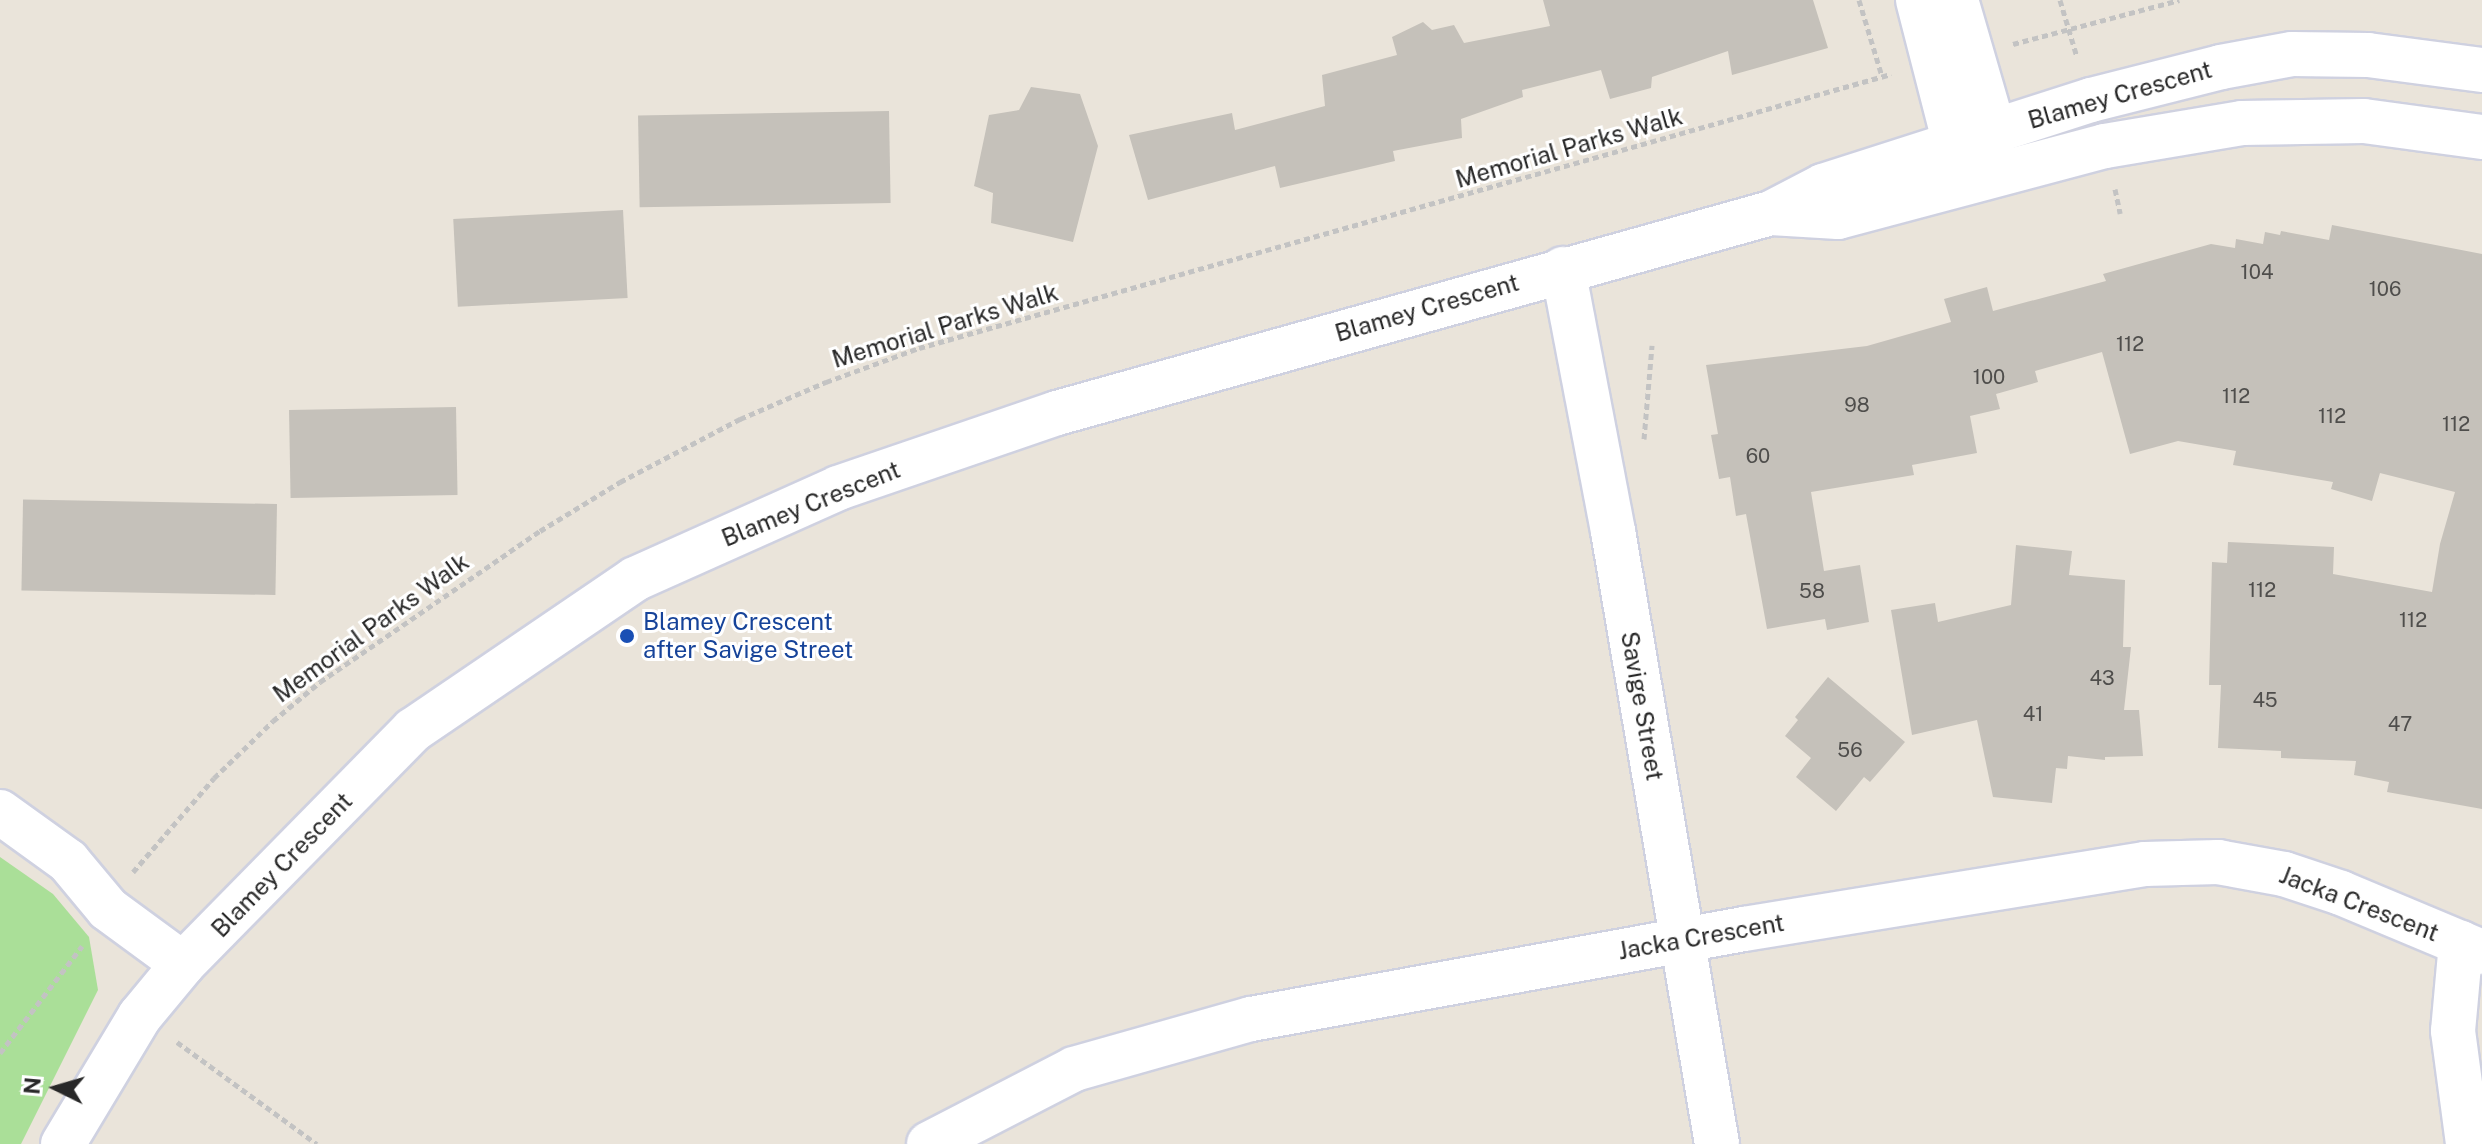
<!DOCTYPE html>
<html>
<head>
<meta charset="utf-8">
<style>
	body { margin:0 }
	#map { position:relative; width:2482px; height:1144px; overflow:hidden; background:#eae4da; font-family:"Public Sans",sans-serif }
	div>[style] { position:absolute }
	.green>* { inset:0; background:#aadf98 }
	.building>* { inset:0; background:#c5c1ba; transform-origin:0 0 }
	.path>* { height:5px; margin-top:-2.5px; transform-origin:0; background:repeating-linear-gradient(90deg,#c3c3c3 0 6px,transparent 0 10px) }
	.roads { filter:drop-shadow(2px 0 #cfd1e0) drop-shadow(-2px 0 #cfd1e0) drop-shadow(0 2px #cfd1e0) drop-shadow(0 -2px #cfd1e0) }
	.minor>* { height:44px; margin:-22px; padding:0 22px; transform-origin:22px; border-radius:22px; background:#fff }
	.tertiary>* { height:44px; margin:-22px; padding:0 22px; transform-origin:22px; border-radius:22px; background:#fff }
	.dots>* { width:22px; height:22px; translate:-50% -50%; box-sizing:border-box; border:4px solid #fff; border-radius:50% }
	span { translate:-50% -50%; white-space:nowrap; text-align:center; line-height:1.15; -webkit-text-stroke:6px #fff; paint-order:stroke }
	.number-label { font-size:20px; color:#4f4e4c }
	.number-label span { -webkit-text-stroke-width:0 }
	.street-label { font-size:24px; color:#282828 }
	.transit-label { font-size:24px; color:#164399 }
	.left { translate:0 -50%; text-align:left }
	.north { position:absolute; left:16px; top:1048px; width:80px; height:80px; -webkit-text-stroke:6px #fff; paint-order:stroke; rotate:275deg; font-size:22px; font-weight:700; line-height:32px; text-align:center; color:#282828 }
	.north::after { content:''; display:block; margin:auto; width:28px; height:36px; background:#282828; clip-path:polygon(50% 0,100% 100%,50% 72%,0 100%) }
</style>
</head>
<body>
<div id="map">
	<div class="green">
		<i style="clip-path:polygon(0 857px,53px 894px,89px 937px,98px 990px,21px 1144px,0 1144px)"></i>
	</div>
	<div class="building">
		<i style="clip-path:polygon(1543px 0,1813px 0,1828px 48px,1732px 75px,1728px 51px,1652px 77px,1651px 88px,1610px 99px,1601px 70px,1522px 90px,1523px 97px,1461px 119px,1462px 138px,1393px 151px,1395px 161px,1280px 188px,1275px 166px,1148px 200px,1129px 135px,1232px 113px,1235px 130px,1325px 106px,1322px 75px,1397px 55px,1392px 37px,1423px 22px,1432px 30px,1454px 25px,1464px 43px,1550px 26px)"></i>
		<i style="clip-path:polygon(1031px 87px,1080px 94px,1098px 146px,1073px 242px,991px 223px,993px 193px,974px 186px,989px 115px,1019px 110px)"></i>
		<i style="left:889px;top:111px;width:92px;height:251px;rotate:89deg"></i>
		<i style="left:623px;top:210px;width:88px;height:170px;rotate:87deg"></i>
		<i style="clip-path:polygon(2332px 225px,2482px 254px,2482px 809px,2387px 792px,2389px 782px,2354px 775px,2356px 761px,2281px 758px,2281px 751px,2218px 748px,2221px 685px,2209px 685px,2212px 562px,2227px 563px,2228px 542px,2334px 547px,2333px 574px,2432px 592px,2440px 544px,2455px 492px,2380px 473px,2372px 501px,2331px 489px,2333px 482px,2233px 465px,2236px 451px,2178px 441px,2130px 454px,2102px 352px,2035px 371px,2038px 382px,1996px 394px,2000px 409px,1970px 416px,1977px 453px,1912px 465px,1914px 475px,1811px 492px,1824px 571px,1860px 565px,1869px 622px,1827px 630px,1825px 619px,1767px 629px,1746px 514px,1736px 516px,1730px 477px,1719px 479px,1711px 435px,1718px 434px,1706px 365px,1867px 346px,1951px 322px,1944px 299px,1987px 287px,1993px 311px,2106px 281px,2103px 274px,2211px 244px,2235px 248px,2236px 239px,2263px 244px,2265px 232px,2280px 235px,2281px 231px,2329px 240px)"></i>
		<i style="left:456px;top:407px;width:88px;height:167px;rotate:89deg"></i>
		<i style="left:277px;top:504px;width:91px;height:254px;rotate:91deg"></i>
		<i style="clip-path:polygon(2016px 545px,2072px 551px,2069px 575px,2125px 580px,2123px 647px,2131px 647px,2124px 710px,2139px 710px,2143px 756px,2105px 757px,2105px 760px,2068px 756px,2067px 769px,2056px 768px,2052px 803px,1993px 797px,1977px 720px,1912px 735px,1891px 610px,1935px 603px,1938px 622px,2011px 605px)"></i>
		<i style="clip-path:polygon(1828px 677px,1905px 742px,1870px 782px,1864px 777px,1836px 811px,1796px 777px,1811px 758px,1785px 736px,1798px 720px,1795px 717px)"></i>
	</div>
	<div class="path">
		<i style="left:1859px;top:0;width:79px;rotate:73.2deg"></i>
		<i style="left:2060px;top:0;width:59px;rotate:73.4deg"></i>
		<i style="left:2013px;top:44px;width:172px;rotate:-14.8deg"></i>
		<i style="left:2115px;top:189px;width:25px;rotate:78deg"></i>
		<i style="left:1644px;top:439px;width:94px;rotate:-85.1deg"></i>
		<i style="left:133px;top:872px;width:124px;rotate:-49.2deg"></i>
		<i style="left:214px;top:778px;width:82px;rotate:-44deg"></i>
		<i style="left:273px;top:721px;width:61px;rotate:-39.7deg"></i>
		<i style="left:320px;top:682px;width:267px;rotate:-34.5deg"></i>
		<i style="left:540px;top:531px;width:94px;rotate:-31.5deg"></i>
		<i style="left:620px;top:482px;width:136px;rotate:-27.7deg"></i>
		<i style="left:740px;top:419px;width:94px;rotate:-23.3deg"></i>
		<i style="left:826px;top:382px;width:99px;rotate:-20.1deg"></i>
		<i style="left:919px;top:348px;width:1010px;rotate:-15.74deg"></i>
		<i style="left:177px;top:1042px;width:173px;rotate:36.1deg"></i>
		<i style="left:0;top:1053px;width:135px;rotate:-52.5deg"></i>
	</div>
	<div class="roads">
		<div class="minor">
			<i style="left:1563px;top:269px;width:267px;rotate:79.2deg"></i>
			<i style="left:1613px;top:531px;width:622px;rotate:80.37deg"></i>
			<i style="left:0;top:812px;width:84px;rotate:35.8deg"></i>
			<i style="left:68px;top:861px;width:62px;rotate:50.2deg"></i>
			<i style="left:108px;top:909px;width:93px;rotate:36.3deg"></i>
			<i style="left:2461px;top:943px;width:88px;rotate:95.2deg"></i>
			<i style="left:2453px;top:1031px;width:114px;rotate:82.4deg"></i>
			<i style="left:929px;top:1144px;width:163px;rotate:-27.3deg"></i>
			<i style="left:1074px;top:1069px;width:184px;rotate:-15.8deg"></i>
			<i style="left:1251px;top:1019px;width:501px;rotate:-10.35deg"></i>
			<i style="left:1744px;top:929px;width:406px;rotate:-9.2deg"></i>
			<i style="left:2145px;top:864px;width:73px;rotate:-1.6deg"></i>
			<i style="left:2218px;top:862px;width:67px;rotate:10.3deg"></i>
			<i style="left:2284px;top:874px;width:60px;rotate:18.4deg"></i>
			<i style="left:2341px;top:893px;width:153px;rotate:22.7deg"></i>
		</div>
		<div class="tertiary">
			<i style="left:1918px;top:0;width:149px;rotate:75.6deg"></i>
			<i style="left:1955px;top:144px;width:28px;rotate:46deg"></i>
			<i style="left:1956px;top:0;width:136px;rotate:73.8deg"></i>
			<i style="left:1994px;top:131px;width:29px;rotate:100deg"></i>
			<i style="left:1771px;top:213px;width:67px;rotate:3.4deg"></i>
			<i style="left:1838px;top:217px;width:276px;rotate:-14.9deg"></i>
			<i style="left:2105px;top:146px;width:139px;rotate:-9.5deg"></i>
			<i style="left:2242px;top:123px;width:122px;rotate:-0.9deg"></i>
			<i style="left:2364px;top:121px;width:119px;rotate:7.7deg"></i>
			<i style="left:63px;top:1144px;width:149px;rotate:-59deg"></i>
			<i style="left:140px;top:1016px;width:67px;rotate:-50.4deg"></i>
			<i style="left:183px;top:964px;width:328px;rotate:-45.5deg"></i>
			<i style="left:413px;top:730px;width:268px;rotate:-34.2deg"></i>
			<i style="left:635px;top:579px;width:222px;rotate:-24.1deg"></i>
			<i style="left:838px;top:488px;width:231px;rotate:-18.9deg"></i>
			<i style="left:1057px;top:413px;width:741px;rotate:-15.65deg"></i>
			<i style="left:1771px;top:213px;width:59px;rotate:-27.4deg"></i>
			<i style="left:1823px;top:186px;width:281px;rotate:-17.8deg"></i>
			<i style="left:2091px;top:100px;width:134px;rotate:-14.2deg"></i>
			<i style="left:2221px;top:67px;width:72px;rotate:-10.4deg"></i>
			<i style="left:2292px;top:54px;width:76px;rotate:0.8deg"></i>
			<i style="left:2368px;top:55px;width:115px;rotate:7.5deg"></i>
		</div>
	</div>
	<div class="dots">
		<i style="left:627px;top:636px;background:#1a4fb4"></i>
	</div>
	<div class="number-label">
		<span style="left:2257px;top:272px">104</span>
		<span style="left:2385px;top:289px">106</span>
		<span style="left:2130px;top:344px">112</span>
		<span style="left:1989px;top:377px">100</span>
		<span style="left:2236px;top:396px">112</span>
		<span style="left:1857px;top:405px">98</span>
		<span style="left:2332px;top:416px">112</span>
		<span style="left:2456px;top:424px">112</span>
		<span style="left:1758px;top:456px">60</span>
		<span style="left:2262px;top:590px">112</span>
		<span style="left:1812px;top:591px">58</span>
		<span style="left:2413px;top:620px">112</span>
		<span style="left:2102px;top:678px">43</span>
		<span style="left:2265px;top:700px">45</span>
		<span style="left:2033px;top:714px">41</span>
		<span style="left:2400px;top:724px">47</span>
		<span style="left:1850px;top:750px">56</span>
	</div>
	<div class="street-label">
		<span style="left:2120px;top:95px;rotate:-16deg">Blamey Crescent</span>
		<span style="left:1569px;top:148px;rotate:-16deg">Memorial Parks Walk</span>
		<span style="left:1427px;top:308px;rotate:-16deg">Blamey Crescent</span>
		<span style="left:945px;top:326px;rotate:-17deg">Memorial Parks Walk</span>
		<span style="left:811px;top:504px;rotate:-22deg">Blamey Crescent</span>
		<span style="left:371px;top:628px;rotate:-36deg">Memorial Parks Walk</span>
		<span style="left:1642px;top:706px;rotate:80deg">Savige Street</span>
		<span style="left:282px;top:865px;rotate:-46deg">Blamey Crescent</span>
		<span style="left:2359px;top:904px;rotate:21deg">Jacka Crescent</span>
		<span style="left:1701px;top:937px;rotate:-10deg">Jacka Crescent</span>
	</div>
	<div class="transit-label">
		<span class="left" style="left:643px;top:636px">Blamey Crescent<br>after Savige Street</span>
	</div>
	<div class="north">N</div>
</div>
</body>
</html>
